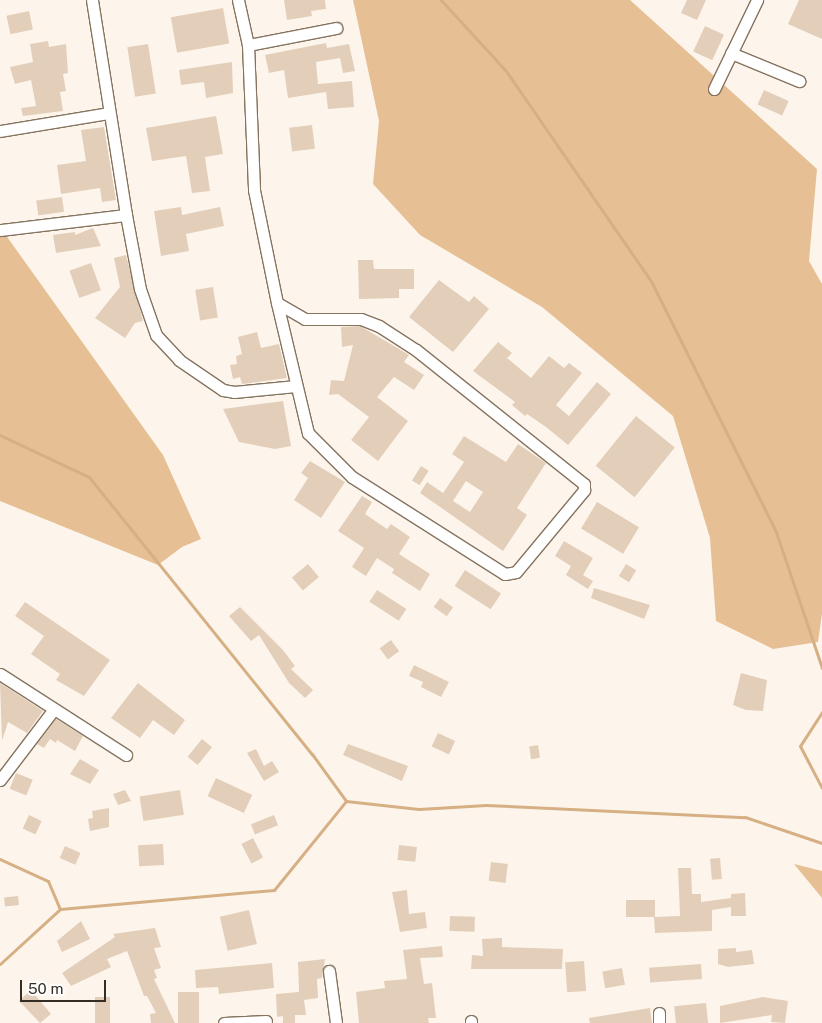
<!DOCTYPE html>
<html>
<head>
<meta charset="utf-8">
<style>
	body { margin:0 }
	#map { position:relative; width:822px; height:1023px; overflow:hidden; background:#fdf5ec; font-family:"Public Sans",sans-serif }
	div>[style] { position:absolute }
	.forest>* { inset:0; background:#e6c094 }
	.stream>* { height:3px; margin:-1.5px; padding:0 1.5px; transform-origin:1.5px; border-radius:1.5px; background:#d6b084 }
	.building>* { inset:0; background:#e3cfb9; transform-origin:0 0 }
	.roads { filter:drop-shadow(1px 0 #85735f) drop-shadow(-1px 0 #85735f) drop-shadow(0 1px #85735f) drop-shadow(0 -1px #85735f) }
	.minor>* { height:11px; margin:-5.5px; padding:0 5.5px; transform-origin:5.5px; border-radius:5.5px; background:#fff }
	span { translate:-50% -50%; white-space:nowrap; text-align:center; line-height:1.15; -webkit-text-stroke:5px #fff; paint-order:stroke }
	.scale { position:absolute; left:20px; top:980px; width:86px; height:22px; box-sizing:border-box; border:2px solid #342d24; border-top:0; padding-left:6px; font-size:15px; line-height:18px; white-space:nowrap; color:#342d24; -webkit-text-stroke:4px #fff; paint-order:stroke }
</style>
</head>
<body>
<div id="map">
	<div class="forest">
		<i style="clip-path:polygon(353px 0,630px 0,817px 169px,809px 261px,822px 284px,822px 614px,818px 642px,773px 649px,716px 621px,710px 538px,673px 416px,542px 307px,420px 235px,373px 184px,379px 121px)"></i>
		<i style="clip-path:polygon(5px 234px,163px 455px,201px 539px,182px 547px,158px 565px,0 501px,0 235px)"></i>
		<i style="clip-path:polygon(794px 864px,822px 871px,822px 898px)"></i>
	</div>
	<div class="stream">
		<i style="left:441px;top:0;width:96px;rotate:47.5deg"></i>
		<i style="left:506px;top:71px;width:255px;rotate:55.4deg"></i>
		<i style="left:651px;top:281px;width:280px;rotate:63.5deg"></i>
		<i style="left:776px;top:532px;width:144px;rotate:71.3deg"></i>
		<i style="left:0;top:435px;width:98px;rotate:25.3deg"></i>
		<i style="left:89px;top:477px;width:356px;rotate:51.2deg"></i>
		<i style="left:312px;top:754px;width:58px;rotate:54.1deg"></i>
		<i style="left:822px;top:712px;width:40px;rotate:122.9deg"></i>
		<i style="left:800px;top:746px;width:47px;rotate:62.4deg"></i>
		<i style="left:0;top:859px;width:53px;rotate:24.6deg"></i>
		<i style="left:48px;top:881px;width:30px;rotate:67deg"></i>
		<i style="left:0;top:964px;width:81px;rotate:-42.5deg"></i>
		<i style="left:60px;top:909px;width:215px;rotate:-5.1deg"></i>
		<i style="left:274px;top:890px;width:114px;rotate:-51deg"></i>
		<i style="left:346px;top:801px;width:73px;rotate:6.3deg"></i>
		<i style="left:419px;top:809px;width:67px;rotate:-3.4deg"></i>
		<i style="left:486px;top:805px;width:259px;rotate:2.7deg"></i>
		<i style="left:745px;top:817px;width:81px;rotate:18.7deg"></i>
	</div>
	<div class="building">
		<i style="clip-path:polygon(284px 0,325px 0,326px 9px,311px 11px,312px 16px,287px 20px)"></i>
		<i style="clip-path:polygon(687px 0,706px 0,697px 20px,681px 13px)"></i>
		<i style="clip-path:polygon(799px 0,822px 0,822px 39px,788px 24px)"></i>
		<i style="left:223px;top:8px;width:36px;height:53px;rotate:80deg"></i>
		<i style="left:29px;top:11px;width:19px;height:23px;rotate:78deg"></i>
		<i style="left:705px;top:26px;width:21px;height:28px;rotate:25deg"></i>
		<i style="clip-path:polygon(48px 41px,49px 47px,66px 44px,68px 73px,63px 74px,66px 91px,60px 92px,63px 111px,23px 116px,21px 108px,36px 106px,31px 80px,15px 84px,10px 67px,33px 62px,30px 44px)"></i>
		<i style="clip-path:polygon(326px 43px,327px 48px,349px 44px,355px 71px,343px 73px,340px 58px,316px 62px,318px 84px,352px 81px,354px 107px,328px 109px,326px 92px,288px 98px,284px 70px,269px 73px,265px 55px)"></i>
		<i style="left:148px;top:44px;width:50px;height:21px;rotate:81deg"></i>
		<i style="clip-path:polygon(232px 62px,233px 93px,206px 98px,204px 82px,181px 85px,179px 70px)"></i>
		<i style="left:764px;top:90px;width:27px;height:16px;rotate:24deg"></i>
		<i style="clip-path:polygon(216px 116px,223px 154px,205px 157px,210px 191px,192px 193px,186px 156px,152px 161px,146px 128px)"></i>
		<i style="left:312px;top:125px;width:24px;height:23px;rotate:83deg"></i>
		<i style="clip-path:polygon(104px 127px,116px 200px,102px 202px,100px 188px,61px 194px,57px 165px,86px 161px,81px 130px)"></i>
		<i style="left:62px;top:197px;width:15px;height:26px;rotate:82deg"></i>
		<i style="clip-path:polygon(181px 207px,182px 215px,220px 207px,224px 226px,186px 234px,189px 251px,161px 256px,154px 211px)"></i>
		<i style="clip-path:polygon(93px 228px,101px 246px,56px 253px,53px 235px,75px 232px,75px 235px)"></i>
		<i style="clip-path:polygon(126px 255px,143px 321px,135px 323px,125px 338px,95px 318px,120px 287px,114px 258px)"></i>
		<i style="clip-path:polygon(358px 260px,373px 260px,374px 269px,414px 269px,414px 289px,399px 289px,399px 298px,359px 299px)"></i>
		<i style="left:91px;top:263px;width:29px;height:23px;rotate:70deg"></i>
		<i style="clip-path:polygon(439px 280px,469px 302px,474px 296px,489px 309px,453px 352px,409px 317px)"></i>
		<i style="left:213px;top:287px;width:31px;height:18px;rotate:81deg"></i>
		<i style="clip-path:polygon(360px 326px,406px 353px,409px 355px,404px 362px,424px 375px,414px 390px,394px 377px,377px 397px,408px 421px,378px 461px,351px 440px,369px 417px,338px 394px,329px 395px,331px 380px,344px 381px,353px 345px,342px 347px,341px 327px)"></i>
		<i style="clip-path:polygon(257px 332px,261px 348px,279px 344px,287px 378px,242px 384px,240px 377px,233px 379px,230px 365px,237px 364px,236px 356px,242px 354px,238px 337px)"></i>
		<i style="clip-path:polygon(498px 342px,512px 353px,507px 358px,531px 378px,549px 356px,564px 368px,569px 363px,582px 373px,556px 405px,569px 416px,597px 382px,611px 394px,568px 445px,546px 427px,527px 414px,525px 416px,512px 405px,515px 402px,473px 371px)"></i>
		<i style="clip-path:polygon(283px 401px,291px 446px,275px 449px,239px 442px,223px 409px)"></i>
		<i style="left:636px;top:416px;width:50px;height:64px;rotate:39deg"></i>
		<i style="clip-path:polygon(evenodd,464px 436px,506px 462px,518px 444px,546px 463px,517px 508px,527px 515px,503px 551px,420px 493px,427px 482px,443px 493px,464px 462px,452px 454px,464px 436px,466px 481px,483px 492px,470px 512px,453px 501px,466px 481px)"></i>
		<i style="clip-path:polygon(310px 461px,345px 482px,321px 518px,294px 500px,308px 478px,301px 473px)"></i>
		<i style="left:421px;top:466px;width:9px;height:17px;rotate:32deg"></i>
		<i style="clip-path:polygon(362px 496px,372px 502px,365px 514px,387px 529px,391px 524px,410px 537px,399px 554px,430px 574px,420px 591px,392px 573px,394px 569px,377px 558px,366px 576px,352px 567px,364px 548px,338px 531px)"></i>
		<i style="left:597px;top:502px;width:49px;height:31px;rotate:31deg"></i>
		<i style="clip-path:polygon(564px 541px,593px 558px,583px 575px,593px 581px,588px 589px,566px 575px,571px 566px,555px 556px)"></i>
		<i style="left:308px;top:564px;width:17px;height:21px;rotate:50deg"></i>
		<i style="left:626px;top:564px;width:12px;height:14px;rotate:31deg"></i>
		<i style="left:465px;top:570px;width:43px;height:19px;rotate:33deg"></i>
		<i style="clip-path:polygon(594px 588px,650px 605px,644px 619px,591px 598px)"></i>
		<i style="left:377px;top:590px;width:35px;height:14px;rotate:33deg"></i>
		<i style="left:440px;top:598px;width:16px;height:11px;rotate:35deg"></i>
		<i style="clip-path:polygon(25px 602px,110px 660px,84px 696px,56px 680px,60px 674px,31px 654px,44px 636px,15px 616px)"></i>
		<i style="clip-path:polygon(240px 607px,283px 650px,295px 666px,291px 669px,313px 690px,305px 698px,289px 683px,259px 635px,251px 641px,229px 616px)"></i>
		<i style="left:391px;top:640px;width:14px;height:14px;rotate:54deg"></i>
		<i style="clip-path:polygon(414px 665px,449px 682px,441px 697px,421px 687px,423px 682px,409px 676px)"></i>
		<i style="clip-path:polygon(741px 673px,767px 680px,763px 711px,746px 710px,733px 705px)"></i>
		<i style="clip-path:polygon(0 683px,43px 711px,27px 733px,8px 722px,2px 741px)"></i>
		<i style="clip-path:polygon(138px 683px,185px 720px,174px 735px,153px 720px,140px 738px,111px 718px)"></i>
		<i style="clip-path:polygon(56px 719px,83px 736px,75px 751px,57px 740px,56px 743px,50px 739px,44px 748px,37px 744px)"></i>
		<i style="left:438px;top:733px;width:19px;height:15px;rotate:25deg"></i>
		<i style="left:202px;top:739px;width:13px;height:23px;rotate:39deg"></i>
		<i style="clip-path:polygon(348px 744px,408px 766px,402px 781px,343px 755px)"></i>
		<i style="left:538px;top:745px;width:13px;height:9px;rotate:81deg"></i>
		<i style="clip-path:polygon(256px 749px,264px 766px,272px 761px,279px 772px,264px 781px,247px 753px)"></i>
		<i style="clip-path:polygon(80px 759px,99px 770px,90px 784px,70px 774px)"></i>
		<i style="left:16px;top:773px;width:18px;height:17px;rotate:22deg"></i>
		<i style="left:216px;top:778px;width:40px;height:20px;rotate:25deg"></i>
		<i style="clip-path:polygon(125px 790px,131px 801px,118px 805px,113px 794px)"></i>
		<i style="left:180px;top:790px;width:25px;height:41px;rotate:81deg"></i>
		<i style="clip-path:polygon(109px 808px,109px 827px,90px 831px,88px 819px,93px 818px,92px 811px)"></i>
		<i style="left:29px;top:815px;width:14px;height:15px;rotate:25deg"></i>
		<i style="left:274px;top:815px;width:11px;height:25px;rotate:68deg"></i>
		<i style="left:253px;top:838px;width:22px;height:13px;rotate:63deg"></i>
		<i style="left:163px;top:844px;width:21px;height:25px;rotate:87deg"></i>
		<i style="left:399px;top:845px;width:18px;height:15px;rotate:6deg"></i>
		<i style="left:65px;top:846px;width:17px;height:13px;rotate:24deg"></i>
		<i style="left:720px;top:858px;width:21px;height:10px;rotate:85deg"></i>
		<i style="left:491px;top:862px;width:17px;height:19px;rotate:7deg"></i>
		<i style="clip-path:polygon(678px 868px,691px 868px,692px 894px,701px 894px,701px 902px,731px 898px,731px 894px,745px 893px,746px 916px,731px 916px,731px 907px,712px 910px,712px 931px,655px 933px,654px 917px,680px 916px)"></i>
		<i style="clip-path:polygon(407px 890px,409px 914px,425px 912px,427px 928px,400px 932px,392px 892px)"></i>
		<i style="left:18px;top:896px;width:9px;height:14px;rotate:84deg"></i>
		<i style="left:655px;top:900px;width:17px;height:29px;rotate:90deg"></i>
		<i style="left:249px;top:910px;width:35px;height:30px;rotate:77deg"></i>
		<i style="left:450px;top:916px;width:25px;height:15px;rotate:2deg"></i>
		<i style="clip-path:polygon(81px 921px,90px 939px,62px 952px,57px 941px)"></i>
		<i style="clip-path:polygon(155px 928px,161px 947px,154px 948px,161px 968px,154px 970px,157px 978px,154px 979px,175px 1023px,151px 1023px,150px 1014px,156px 1013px,147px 996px,144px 996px,127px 951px,107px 959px,111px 967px,71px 986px,62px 973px,115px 937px,113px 934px)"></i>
		<i style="clip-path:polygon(502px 938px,502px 947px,563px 949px,562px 969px,471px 969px,472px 955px,483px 956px,482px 939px)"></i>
		<i style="clip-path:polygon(442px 946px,443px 957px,420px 958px,424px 984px,432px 983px,436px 1018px,428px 1018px,429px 1023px,359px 1023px,356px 992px,385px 988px,384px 981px,407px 979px,403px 950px)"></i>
		<i style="clip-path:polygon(736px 948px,736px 952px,752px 950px,754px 964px,728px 967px,718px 964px,718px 949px)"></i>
		<i style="clip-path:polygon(325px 959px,322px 978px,317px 979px,318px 998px,304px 1000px,306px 1015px,295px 1015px,295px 1023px,283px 1023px,283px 1016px,277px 1017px,276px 994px,299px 992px,298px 962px)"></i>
		<i style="left:584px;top:961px;width:30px;height:19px;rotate:86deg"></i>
		<i style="clip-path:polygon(272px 963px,274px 988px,219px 994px,218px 987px,196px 988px,195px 970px)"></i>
		<i style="left:701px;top:964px;width:15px;height:52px;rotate:86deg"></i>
		<i style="left:622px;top:968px;width:17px;height:20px;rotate:80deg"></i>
		<i style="clip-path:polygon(31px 990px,51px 1014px,40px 1023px,19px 1001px)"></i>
		<i style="left:178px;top:992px;width:21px;height:31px"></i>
		<i style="left:95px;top:997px;width:15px;height:26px"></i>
		<i style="clip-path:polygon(763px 997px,788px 1001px,785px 1023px,771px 1022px,772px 1015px,720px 1023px,720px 1006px)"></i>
		<i style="left:706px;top:1003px;width:20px;height:32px;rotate:84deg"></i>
		<i style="clip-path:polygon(650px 1008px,652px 1023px,590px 1023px,589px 1018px)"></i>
	</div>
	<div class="roads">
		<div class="minor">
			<i style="left:92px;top:0;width:218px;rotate:81deg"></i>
			<i style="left:126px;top:215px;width:75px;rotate:79.3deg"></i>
			<i style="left:140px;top:289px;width:49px;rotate:70.8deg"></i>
			<i style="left:156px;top:335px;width:34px;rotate:47deg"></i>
			<i style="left:179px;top:360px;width:53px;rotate:34.3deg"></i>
			<i style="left:223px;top:390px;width:11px;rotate:10deg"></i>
			<i style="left:234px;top:392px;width:62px;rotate:-5.5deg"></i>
			<i style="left:238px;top:0;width:46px;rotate:77.5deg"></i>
			<i style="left:248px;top:45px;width:145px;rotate:87.6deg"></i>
			<i style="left:254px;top:190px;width:115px;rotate:78.5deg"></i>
			<i style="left:277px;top:303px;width:134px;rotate:76.6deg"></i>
			<i style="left:308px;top:433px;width:62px;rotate:45deg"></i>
			<i style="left:352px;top:477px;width:181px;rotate:32.4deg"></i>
			<i style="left:505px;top:574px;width:11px;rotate:-10deg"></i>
			<i style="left:516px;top:572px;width:107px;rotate:-50.3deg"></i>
			<i style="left:584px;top:490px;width:6px;rotate:-90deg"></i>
			<i style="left:584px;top:484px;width:215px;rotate:-141.4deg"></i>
			<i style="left:416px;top:350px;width:44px;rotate:-147deg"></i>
			<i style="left:379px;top:326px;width:19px;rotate:-159deg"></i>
			<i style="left:361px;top:319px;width:56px;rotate:180deg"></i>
			<i style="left:305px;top:319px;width:32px;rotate:-150deg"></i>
			<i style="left:248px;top:45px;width:90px;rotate:-10.9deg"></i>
			<i style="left:731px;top:53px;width:74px;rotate:22.4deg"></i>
			<i style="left:714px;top:89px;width:99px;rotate:-64.2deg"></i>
			<i style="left:0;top:131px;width:110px;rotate:-9.4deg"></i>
			<i style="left:0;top:230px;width:127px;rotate:-6.8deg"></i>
			<i style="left:0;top:674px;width:150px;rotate:32.7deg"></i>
			<i style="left:0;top:780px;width:89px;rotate:-52.7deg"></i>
			<i style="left:329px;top:971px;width:52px;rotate:82.3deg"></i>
			<i style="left:659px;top:1013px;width:10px;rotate:90deg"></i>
			<i style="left:471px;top:1021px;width:2px;rotate:90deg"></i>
			<i style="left:224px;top:1023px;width:42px;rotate:-2.7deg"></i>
		</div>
	</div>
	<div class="scale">50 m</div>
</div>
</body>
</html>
